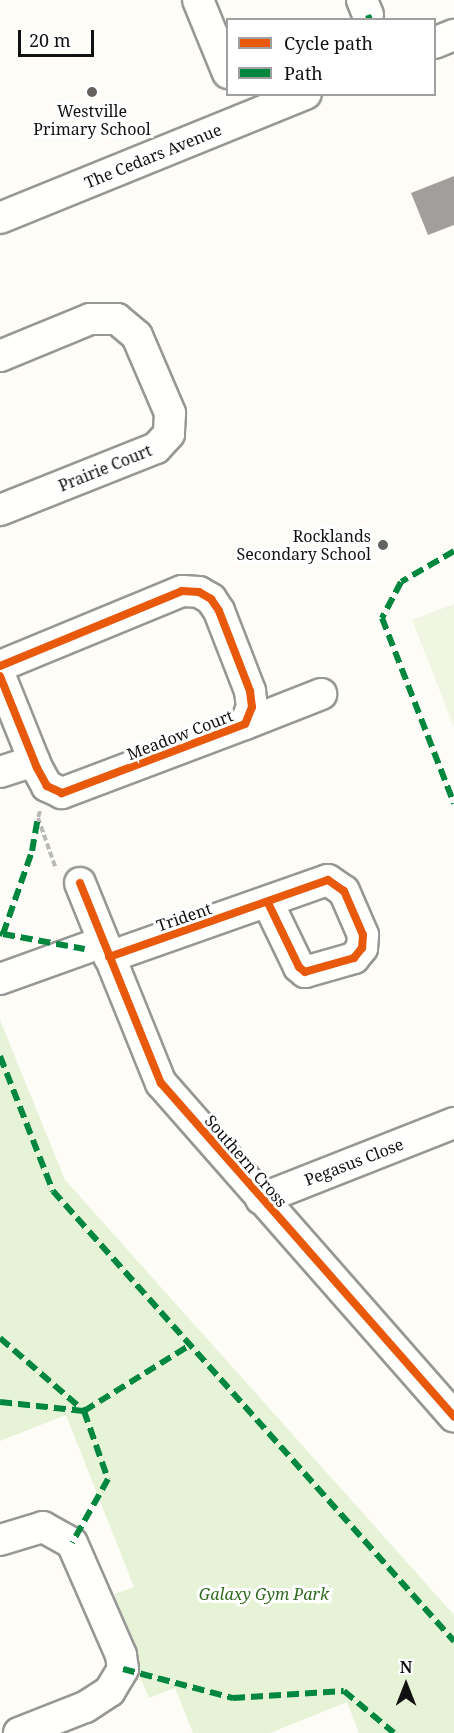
<!DOCTYPE html>
<html>
<head>
<meta charset="utf-8">
<style>
	body { margin:0 }
	#map { position:relative; width:454px; height:1733px; overflow:hidden; background:#fdfcf7; font-family:"Noto Serif",serif }
	div>[style] { position:absolute }
	.green>* { inset:0; background:#e7f3d7 }
	.pitch>* { inset:0; background:#f0f6e1 }
	.building>* { inset:0; background:#a19f9c }
	.path>* { height:4px; margin-top:-2px; transform-origin:0; background:repeating-linear-gradient(90deg,#b9b9b8 0 6px,transparent 0 9px) }
	.roads { filter:drop-shadow(2px 0 #979795) drop-shadow(-2px 0 #979795) drop-shadow(0 2px #979795) drop-shadow(0 -2px #979795) }
	.minor>* { height:30px; margin:-15px; padding:0 15px; transform-origin:15px; border-radius:15px; background:#fffffe }
	.quiet>* { height:6px; margin-top:-3px; transform-origin:0; background:repeating-linear-gradient(90deg,#00873e 0 12px,transparent 0 18px) }
	.cycleway>* { height:8px; margin:-4px; padding:0 4px; transform-origin:4px; border-radius:4px; background:#e8590c }
	.dots>* { width:16px; height:16px; translate:-50% -50%; box-sizing:border-box; border:3px solid #fff; border-radius:50% }
	span { translate:-50% -50%; white-space:nowrap; text-align:center; line-height:1.15; -webkit-text-stroke:6px #fff; paint-order:stroke }
	.poi-label { font-size:16px; color:#111 }
	.right { translate:-100% -50%; text-align:right }
	.street-label { font-size:16px; color:#111 }
	.park-label { font-size:16px; color:#2f6b1f; font-style:italic }
	.legend { position:absolute; left:226px; top:18px; width:210px; height:78px; box-sizing:border-box; background:#fff; border:2px solid #a0a0a0; margin:0; padding:8px 10px; list-style:none; font-size:18px; color:#111 }
	.legend li { display:flex; align-items:center; gap:12px; height:30px }
	.legend b { width:30px; border:2px solid #a0a0a0 }
	.north { position:absolute; left:376px; top:1655px; width:60px; height:60px; -webkit-text-stroke:4px #fff; paint-order:stroke; rotate:0deg; font-size:16px; font-weight:700; line-height:24px; text-align:center; color:#111 }
	.north::after { content:''; display:block; margin:auto; width:21px; height:27px; background:#111; clip-path:polygon(50% 0,100% 100%,50% 72%,0 100%) }
	.scale { position:absolute; left:18px; top:30px; width:76px; height:27px; box-sizing:border-box; border:3px solid #111; border-top:0; padding-left:8px; font-size:18px; line-height:21px; white-space:nowrap; color:#111; -webkit-text-stroke:4px #fff; paint-order:stroke }
</style>
</head>
<body>
<div id="map">
	<div class="green">
		<i style="clip-path:polygon(0 1020px,65px 1180px,454px 1615px,454px 1733px,359px 1733px,347px 1702px,270px 1733px,193px 1733px,175px 1688px,149px 1698px,139px 1675px,131px 1635px,114px 1594px,134px 1587px,66px 1415px,0 1441px)"></i>
	</div>
	<div class="pitch">
		<i style="clip-path:polygon(454px 604px,454px 727px,412px 620px)"></i>
	</div>
	<div class="building">
		<i style="clip-path:polygon(454px 176px,454px 225px,428px 235px,411px 193px)"></i>
	</div>
	<div class="path">
		<i style="left:40px;top:811px;width:7px;rotate:106deg"></i>
		<i style="left:38px;top:818px;width:54px;rotate:70.6deg"></i>
	</div>
	<div class="roads">
		<div class="minor">
			<i style="left:198px;top:0;width:79px;rotate:67.7deg"></i>
			<i style="left:362px;top:0;width:16px;rotate:68deg"></i>
			<i style="left:434px;top:43px;width:22px;rotate:-22deg"></i>
			<i style="left:0;top:218px;width:330px;rotate:-22.1deg"></i>
			<i style="left:0;top:356px;width:97px;rotate:-22.3deg"></i>
			<i style="left:90px;top:319px;width:27px"></i>
			<i style="left:117px;top:319px;width:26px;rotate:40deg"></i>
			<i style="left:137px;top:336px;width:84px;rotate:66.8deg"></i>
			<i style="left:170px;top:413px;width:21px;rotate:93deg"></i>
			<i style="left:169px;top:434px;width:19px;rotate:133deg"></i>
			<i style="left:156px;top:448px;width:168px;rotate:158.3deg"></i>
			<i style="left:0;top:666px;width:197px;rotate:-22.4deg"></i>
			<i style="left:182px;top:591px;width:17px;rotate:3deg"></i>
			<i style="left:199px;top:592px;width:14px;rotate:30deg"></i>
			<i style="left:211px;top:599px;width:14px;rotate:56deg"></i>
			<i style="left:219px;top:611px;width:86px;rotate:68.8deg"></i>
			<i style="left:250px;top:691px;width:16px;rotate:83deg"></i>
			<i style="left:252px;top:707px;width:18px;rotate:112deg"></i>
			<i style="left:245px;top:724px;width:196px;rotate:159.3deg"></i>
			<i style="left:62px;top:793px;width:17px;rotate:-155deg"></i>
			<i style="left:47px;top:786px;width:21px;rotate:-119deg"></i>
			<i style="left:37px;top:768px;width:99px;rotate:-111.9deg"></i>
			<i style="left:245px;top:724px;width:82px;rotate:-21.5deg"></i>
			<i style="left:0;top:772px;width:36px;rotate:-18deg"></i>
			<i style="left:80px;top:883px;width:216px;rotate:68deg"></i>
			<i style="left:161px;top:1083px;width:444px;rotate:48.7deg"></i>
			<i style="left:109px;top:957px;width:232px;rotate:-19.4deg"></i>
			<i style="left:328px;top:880px;width:19px;rotate:35deg"></i>
			<i style="left:344px;top:891px;width:48px;rotate:66.6deg"></i>
			<i style="left:363px;top:935px;width:13px;rotate:94deg"></i>
			<i style="left:362px;top:948px;width:13px;rotate:129deg"></i>
			<i style="left:354px;top:958px;width:51px;rotate:164.1deg"></i>
			<i style="left:305px;top:972px;width:8px;rotate:-140deg"></i>
			<i style="left:299px;top:967px;width:71px;rotate:-115.8deg"></i>
			<i style="left:0;top:979px;width:109px;rotate:-19.8deg"></i>
			<i style="left:261px;top:1199px;width:207px;rotate:-21.5deg"></i>
			<i style="left:0;top:1540px;width:45px;rotate:-16.8deg"></i>
			<i style="left:43px;top:1527px;width:33px;rotate:29deg"></i>
			<i style="left:72px;top:1543px;width:122px;rotate:66.4deg"></i>
			<i style="left:121px;top:1655px;width:14px;rotate:82deg"></i>
			<i style="left:123px;top:1669px;width:26px;rotate:121deg"></i>
			<i style="left:110px;top:1691px;width:30px;rotate:147deg"></i>
			<i style="left:85px;top:1707px;width:71px;rotate:158.5deg"></i>
		</div>
	</div>
	<div class="quiet">
		<i style="left:368px;top:15px;width:5px;rotate:68deg"></i>
		<i style="left:454px;top:551px;width:61px;rotate:149.7deg"></i>
		<i style="left:401px;top:582px;width:41px;rotate:117.8deg"></i>
		<i style="left:382px;top:618px;width:199px;rotate:68.8deg"></i>
		<i style="left:0;top:933px;width:3px;rotate:18deg"></i>
		<i style="left:3px;top:934px;width:88px;rotate:-70.7deg"></i>
		<i style="left:32px;top:851px;width:34px;rotate:-80deg"></i>
		<i style="left:3px;top:934px;width:83px;rotate:10.4deg"></i>
		<i style="left:0;top:1056px;width:145px;rotate:68.6deg"></i>
		<i style="left:53px;top:1191px;width:603px;rotate:48.3deg"></i>
		<i style="left:0;top:1338px;width:111px;rotate:41deg"></i>
		<i style="left:84px;top:1411px;width:125px;rotate:-31.9deg"></i>
		<i style="left:0;top:1402px;width:84px;rotate:6.1deg"></i>
		<i style="left:84px;top:1411px;width:72px;rotate:70.6deg"></i>
		<i style="left:108px;top:1479px;width:73px;rotate:119.4deg"></i>
		<i style="left:123px;top:1669px;width:114px;rotate:14.8deg"></i>
		<i style="left:233px;top:1698px;width:111px;rotate:-3.6deg"></i>
		<i style="left:344px;top:1691px;width:65px;rotate:40deg"></i>
	</div>
	<div class="cycleway">
		<i style="left:0;top:666px;width:197px;rotate:-22.4deg"></i>
		<i style="left:182px;top:591px;width:17px;rotate:3deg"></i>
		<i style="left:199px;top:592px;width:14px;rotate:30deg"></i>
		<i style="left:211px;top:599px;width:14px;rotate:56deg"></i>
		<i style="left:219px;top:611px;width:86px;rotate:68.8deg"></i>
		<i style="left:250px;top:691px;width:16px;rotate:83deg"></i>
		<i style="left:252px;top:707px;width:18px;rotate:112deg"></i>
		<i style="left:245px;top:724px;width:196px;rotate:159.3deg"></i>
		<i style="left:62px;top:793px;width:17px;rotate:-155deg"></i>
		<i style="left:47px;top:786px;width:21px;rotate:-119deg"></i>
		<i style="left:37px;top:768px;width:99px;rotate:-111.9deg"></i>
		<i style="left:80px;top:883px;width:216px;rotate:68deg"></i>
		<i style="left:161px;top:1083px;width:444px;rotate:48.7deg"></i>
		<i style="left:109px;top:957px;width:232px;rotate:-19.4deg"></i>
		<i style="left:328px;top:880px;width:19px;rotate:35deg"></i>
		<i style="left:344px;top:891px;width:48px;rotate:66.6deg"></i>
		<i style="left:363px;top:935px;width:13px;rotate:94deg"></i>
		<i style="left:362px;top:948px;width:13px;rotate:129deg"></i>
		<i style="left:354px;top:958px;width:51px;rotate:164.1deg"></i>
		<i style="left:305px;top:972px;width:8px;rotate:-140deg"></i>
		<i style="left:299px;top:967px;width:71px;rotate:-115.8deg"></i>
	</div>
	<div class="dots">
		<i style="left:92px;top:92px;background:#646362"></i>
		<i style="left:383px;top:545px;background:#646362"></i>
	</div>
	<div class="poi-label">
		<span style="left:92px;top:120px">Westville<br>Primary School</span>
		<span class="right" style="left:371px;top:545px">Rocklands<br>Secondary School</span>
	</div>
	<div class="street-label">
		<span style="left:153px;top:156px;rotate:-22deg">The Cedars Avenue</span>
		<span style="left:105px;top:468px;rotate:-22deg">Prairie Court</span>
		<span style="left:180px;top:735px;rotate:-21deg">Meadow Court</span>
		<span style="left:184px;top:917px;rotate:-19deg">Trident</span>
		<span style="left:246px;top:1161px;rotate:49deg">Southern Cross</span>
		<span style="left:354px;top:1162px;rotate:-21deg">Pegasus Close</span>
	</div>
	<div class="park-label">
		<span style="left:264px;top:1594px">Galaxy Gym Park</span>
	</div>
	<ul class="legend">
	<li><b style="height:8px;background:#e8590c"></b>Cycle path</li>
	<li><b style="height:8px;background:#00873e"></b>Path</li>
	</ul>
	<div class="north">N</div>
	<div class="scale">20 m</div>
</div>
</body>
</html>
